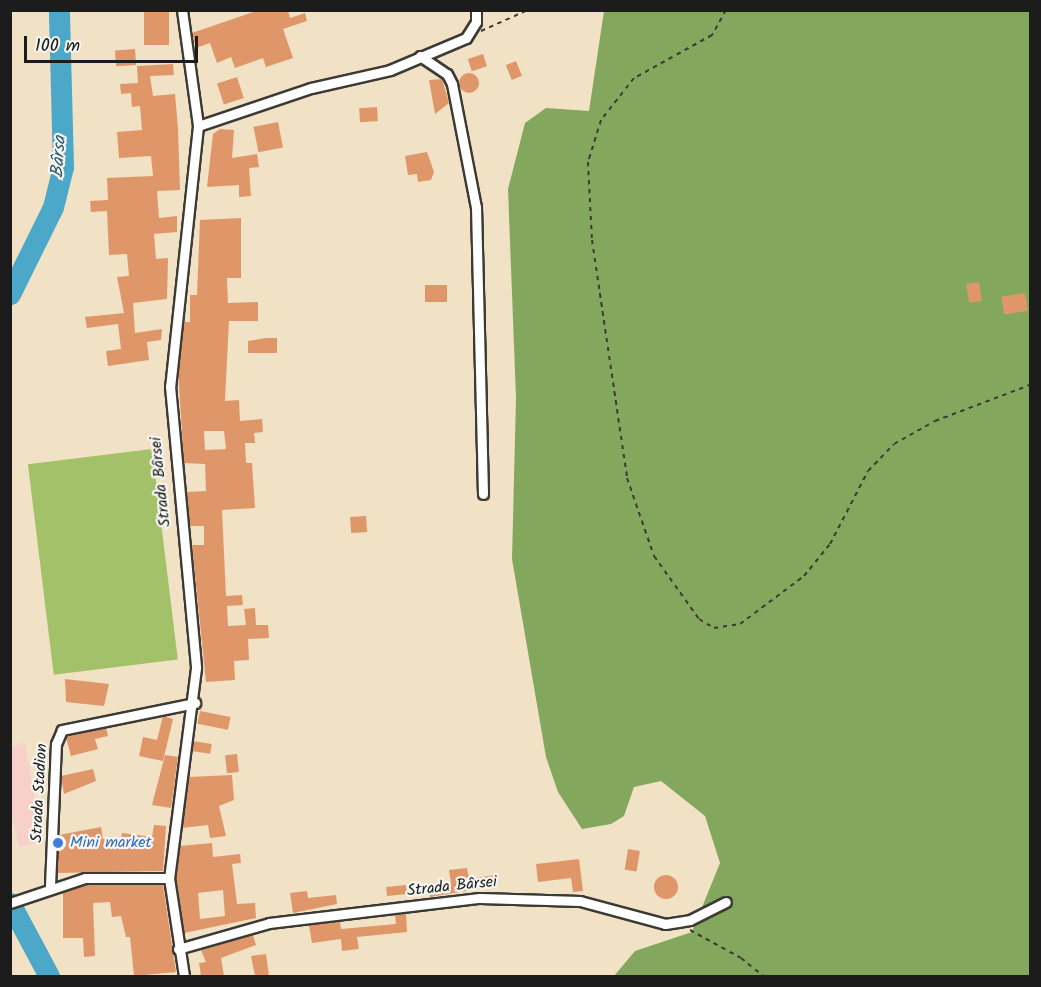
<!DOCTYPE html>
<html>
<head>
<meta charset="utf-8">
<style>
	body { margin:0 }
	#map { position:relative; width:1041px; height:987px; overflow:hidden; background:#f1e1c5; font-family:Kalam,sans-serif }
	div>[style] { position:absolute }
	.built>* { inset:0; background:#f7d0ca }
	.green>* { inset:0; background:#a3c169; transform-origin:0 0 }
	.forest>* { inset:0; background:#82a75d }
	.river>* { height:21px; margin:-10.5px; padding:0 10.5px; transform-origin:10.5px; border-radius:10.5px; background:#4ba8c9 }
	.building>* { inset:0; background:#df976a; transform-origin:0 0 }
	.round { border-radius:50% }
	.path>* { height:2px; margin-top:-1px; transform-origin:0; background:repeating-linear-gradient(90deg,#3c3a35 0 4.5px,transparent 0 9px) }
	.roads { filter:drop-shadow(2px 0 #3c3a35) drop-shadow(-2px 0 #3c3a35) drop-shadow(0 2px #3c3a35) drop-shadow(0 -2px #3c3a35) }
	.minor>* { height:9px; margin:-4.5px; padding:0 4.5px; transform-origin:4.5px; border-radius:4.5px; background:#fff }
	.dots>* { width:16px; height:16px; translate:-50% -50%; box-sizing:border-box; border:3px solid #f6f6f2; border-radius:50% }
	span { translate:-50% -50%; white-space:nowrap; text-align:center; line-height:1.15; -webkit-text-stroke:4.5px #f6f6f2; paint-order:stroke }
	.street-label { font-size:16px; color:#1c1c1c }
	.shop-label { font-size:16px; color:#366cbe }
	.left { translate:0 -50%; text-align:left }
	.water-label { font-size:18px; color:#315b6a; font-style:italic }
	.frame { position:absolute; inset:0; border:12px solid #1c1c1c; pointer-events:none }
	.scale { position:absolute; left:24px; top:36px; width:174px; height:27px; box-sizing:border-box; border:3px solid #1c1c1c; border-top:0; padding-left:8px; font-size:18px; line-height:21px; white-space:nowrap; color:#1c1c1c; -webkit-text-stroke:4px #f6f6f2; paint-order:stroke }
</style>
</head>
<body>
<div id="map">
	<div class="built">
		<i style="clip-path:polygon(25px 743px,43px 841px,19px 847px,11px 812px,11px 746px)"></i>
	</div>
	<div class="green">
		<i style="left:152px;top:449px;width:212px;height:125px;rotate:83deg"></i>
	</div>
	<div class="forest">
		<i style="clip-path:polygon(604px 11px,1030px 11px,1030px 976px,614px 976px,635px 951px,692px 932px,720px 863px,705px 816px,661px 781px,634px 787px,624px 816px,611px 824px,582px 829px,558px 792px,546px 757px,512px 559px,516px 398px,508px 189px,525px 123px,546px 108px,589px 111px)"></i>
	</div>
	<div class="river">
		<i style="left:10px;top:294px;width:97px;rotate:-63.7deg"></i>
		<i style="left:53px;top:207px;width:41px;rotate:-76deg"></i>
		<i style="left:63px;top:167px;width:157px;rotate:-91.5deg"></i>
		<i style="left:10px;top:903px;width:83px;rotate:61.9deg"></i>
	</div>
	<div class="building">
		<i style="left:144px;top:10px;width:25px;height:35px"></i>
		<i style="clip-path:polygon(259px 10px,288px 10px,290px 18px,305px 13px,307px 21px,283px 29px,293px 58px,266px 67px,263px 58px,235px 68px,231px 57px,217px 63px,210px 43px,196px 48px,192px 33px)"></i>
		<i style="left:135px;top:49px;width:16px;height:20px;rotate:86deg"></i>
		<i style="left:483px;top:54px;width:13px;height:16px;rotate:72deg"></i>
		<i style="left:516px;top:61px;width:16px;height:11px;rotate:68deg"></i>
		<i style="clip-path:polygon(173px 64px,174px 75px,150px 76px,153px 96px,175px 94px,178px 128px,180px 190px,157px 191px,159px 218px,177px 216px,177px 232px,154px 234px,156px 259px,168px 258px,167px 299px,133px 303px,135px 333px,162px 329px,161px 340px,147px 342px,149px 360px,108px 366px,106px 351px,121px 349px,118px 324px,87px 328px,85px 317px,124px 313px,117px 277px,129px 276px,127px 254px,109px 255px,107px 211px,91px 212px,90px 201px,108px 200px,107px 178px,153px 176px,151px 156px,119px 158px,117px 132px,142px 130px,140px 106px,132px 107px,131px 93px,121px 94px,120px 84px,138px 83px,137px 66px)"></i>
		<i class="round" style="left:459px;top:73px;width:20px;height:20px"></i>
		<i style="left:237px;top:77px;width:22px;height:21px;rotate:72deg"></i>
		<i style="clip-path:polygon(442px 79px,449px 103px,435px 114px,429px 80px)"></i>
		<i style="left:377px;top:107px;width:14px;height:18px;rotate:86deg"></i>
		<i style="left:278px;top:122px;width:26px;height:25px;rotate:79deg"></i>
		<i style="clip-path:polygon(220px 129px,234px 130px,232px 158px,257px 154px,259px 167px,249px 168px,251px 196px,239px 197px,239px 185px,207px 187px,213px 134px)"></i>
		<i style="clip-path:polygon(427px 152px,434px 172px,431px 180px,418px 182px,417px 174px,408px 175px,405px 156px)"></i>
		<i style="clip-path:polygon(evenodd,241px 218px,241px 278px,227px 278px,228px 303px,258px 302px,258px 321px,229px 321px,225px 401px,239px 400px,240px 421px,262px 419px,263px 432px,254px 433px,255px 443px,245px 443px,246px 463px,252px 463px,255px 508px,222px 510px,226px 596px,242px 595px,243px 605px,227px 606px,228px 626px,246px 625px,244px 609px,255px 608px,256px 625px,268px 625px,269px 638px,248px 639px,249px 660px,234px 661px,235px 680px,206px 682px,192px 545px,204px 545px,204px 526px,190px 526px,187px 492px,206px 491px,205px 464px,184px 463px,178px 371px,184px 322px,190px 322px,190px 295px,197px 295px,200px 220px,241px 218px,204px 431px,224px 431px,226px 449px,205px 450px,204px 431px)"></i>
		<i style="left:979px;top:282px;width:19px;height:13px;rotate:81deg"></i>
		<i style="left:425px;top:285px;width:22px;height:17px"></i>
		<i style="left:1025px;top:293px;width:18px;height:24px;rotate:81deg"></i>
		<i style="clip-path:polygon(266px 338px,277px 338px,277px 353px,248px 353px,248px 341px)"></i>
		<i style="left:366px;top:516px;width:16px;height:16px;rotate:86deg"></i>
		<i style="clip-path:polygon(65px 679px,109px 684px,104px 706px,66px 702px)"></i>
		<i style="left:200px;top:711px;width:31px;height:13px;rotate:11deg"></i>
		<i style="clip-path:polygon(163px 716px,173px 719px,163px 761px,139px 756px,143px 737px,157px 740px)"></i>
		<i style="clip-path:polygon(106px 728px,108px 736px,95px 739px,98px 749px,71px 756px,66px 737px)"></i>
		<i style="left:193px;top:741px;width:19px;height:10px;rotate:9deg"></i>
		<i style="left:237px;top:754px;width:18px;height:12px;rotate:84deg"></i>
		<i style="clip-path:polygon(165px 755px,178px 757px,171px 808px,152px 805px)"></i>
		<i style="clip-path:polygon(93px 769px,96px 781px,64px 794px,61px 776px)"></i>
		<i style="clip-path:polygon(232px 775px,234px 800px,219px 806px,226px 836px,210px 838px,208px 825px,182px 828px,189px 777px)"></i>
		<i style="clip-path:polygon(154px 825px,166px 826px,163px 871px,57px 873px,59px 835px,101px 827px,103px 839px,121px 839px,122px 833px,152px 837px)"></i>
		<i style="clip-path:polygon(evenodd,212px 843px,213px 857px,240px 854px,241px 863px,232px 864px,237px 904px,255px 903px,256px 918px,184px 933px,176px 878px,180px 846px,212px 843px,223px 890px,225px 916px,200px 919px,198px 893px,223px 890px)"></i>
		<i style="left:628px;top:849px;width:12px;height:21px;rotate:9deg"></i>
		<i style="clip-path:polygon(579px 859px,583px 891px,573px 892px,571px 878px,538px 882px,536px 864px)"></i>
		<i style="clip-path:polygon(467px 868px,469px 879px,495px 875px,496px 886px,430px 897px,429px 885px,451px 883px,449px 870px)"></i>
		<i class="round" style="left:654px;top:875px;width:24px;height:24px"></i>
		<i style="clip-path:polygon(86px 885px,163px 885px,176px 972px,134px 976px,130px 937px,126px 937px,121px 916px,112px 917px,110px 902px,93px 903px,95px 956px,84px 957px,83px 938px,63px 938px,63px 892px)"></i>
		<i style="left:406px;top:885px;width:9px;height:20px;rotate:84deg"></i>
		<i style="clip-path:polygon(307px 891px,308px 898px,336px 895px,337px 904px,293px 913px,290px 893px)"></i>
		<i style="clip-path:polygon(406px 914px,407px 932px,357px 937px,359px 949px,342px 951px,341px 939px,312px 943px,309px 925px,340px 921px,341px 929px,396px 924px,395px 915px)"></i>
		<i style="clip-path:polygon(253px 935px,256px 945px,221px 958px,224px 976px,201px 976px,199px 963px,206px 962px,201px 950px)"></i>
		<i style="clip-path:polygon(266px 954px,269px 976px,255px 976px,251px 956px)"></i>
	</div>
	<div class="path">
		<i style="left:726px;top:10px;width:29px;rotate:119deg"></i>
		<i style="left:712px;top:35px;width:89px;rotate:151.1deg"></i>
		<i style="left:634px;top:78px;width:53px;rotate:128.2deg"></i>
		<i style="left:601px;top:120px;width:44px;rotate:107.2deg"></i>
		<i style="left:588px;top:162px;width:78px;rotate:87.1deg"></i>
		<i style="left:592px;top:240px;width:241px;rotate:81.6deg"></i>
		<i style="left:627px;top:478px;width:83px;rotate:70.9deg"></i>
		<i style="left:654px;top:556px;width:77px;rotate:54.5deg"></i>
		<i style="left:699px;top:619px;width:17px;rotate:31deg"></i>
		<i style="left:714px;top:628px;width:26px;rotate:-9deg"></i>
		<i style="left:740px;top:624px;width:80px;rotate:-36.9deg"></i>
		<i style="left:804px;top:576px;width:41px;rotate:-50.9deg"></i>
		<i style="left:830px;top:544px;width:82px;rotate:-62.5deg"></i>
		<i style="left:868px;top:471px;width:37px;rotate:-46deg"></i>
		<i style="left:894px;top:444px;width:47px;rotate:-29.3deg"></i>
		<i style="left:935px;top:421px;width:102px;rotate:-20.8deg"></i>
		<i style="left:481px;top:31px;width:51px;rotate:-24.1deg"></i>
		<i style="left:690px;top:930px;width:58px;rotate:28.8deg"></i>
		<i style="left:741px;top:958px;width:28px;rotate:39deg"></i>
	</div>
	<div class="roads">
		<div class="minor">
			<i style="left:182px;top:10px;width:117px;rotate:82.1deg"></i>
			<i style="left:198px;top:126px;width:262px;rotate:96.1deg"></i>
			<i style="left:170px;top:386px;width:283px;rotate:84.7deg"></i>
			<i style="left:196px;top:668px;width:212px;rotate:97.3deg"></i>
			<i style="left:169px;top:878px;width:99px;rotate:81.3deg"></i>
			<i style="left:420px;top:56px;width:32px;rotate:34deg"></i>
			<i style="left:447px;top:74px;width:11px;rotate:63deg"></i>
			<i style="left:452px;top:84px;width:125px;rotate:79deg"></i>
			<i style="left:476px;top:207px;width:287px;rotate:88.6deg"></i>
			<i style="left:198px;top:126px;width:119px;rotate:-18.6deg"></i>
			<i style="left:311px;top:88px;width:81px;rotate:-12.8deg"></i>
			<i style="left:390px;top:70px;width:82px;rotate:-22.8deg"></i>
			<i style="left:466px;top:38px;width:19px;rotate:-58deg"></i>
			<i style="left:476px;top:22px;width:12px;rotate:-90deg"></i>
			<i style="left:50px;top:886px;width:142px;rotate:-87.6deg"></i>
			<i style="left:56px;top:744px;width:15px;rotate:-67deg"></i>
			<i style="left:62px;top:730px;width:136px;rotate:-11.5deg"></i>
			<i style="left:10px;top:903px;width:79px;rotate:-18.4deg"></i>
			<i style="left:85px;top:878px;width:84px"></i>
			<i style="left:178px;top:949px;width:95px;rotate:-15.9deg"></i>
			<i style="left:269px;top:923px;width:212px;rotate:-6.8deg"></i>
			<i style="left:480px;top:898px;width:100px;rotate:1.7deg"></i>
			<i style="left:580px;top:901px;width:88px;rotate:15.1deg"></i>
			<i style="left:665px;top:924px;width:25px;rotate:-9deg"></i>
			<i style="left:690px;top:920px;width:40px;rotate:-26.6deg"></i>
		</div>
	</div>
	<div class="dots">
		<i style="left:58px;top:843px;background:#3f7fe0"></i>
	</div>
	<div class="street-label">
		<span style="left:161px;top:482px;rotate:-96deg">Strada Bârsei</span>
		<span style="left:40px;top:793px;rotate:-87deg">Strada Stadion</span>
		<span style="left:452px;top:887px;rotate:-6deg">Strada Bârsei</span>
	</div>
	<div class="shop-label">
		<span class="left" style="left:70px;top:843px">Mini market</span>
	</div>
	<div class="water-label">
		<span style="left:60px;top:157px;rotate:-86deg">Bârsa</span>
	</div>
	<div class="frame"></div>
	<div class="scale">100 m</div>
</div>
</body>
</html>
